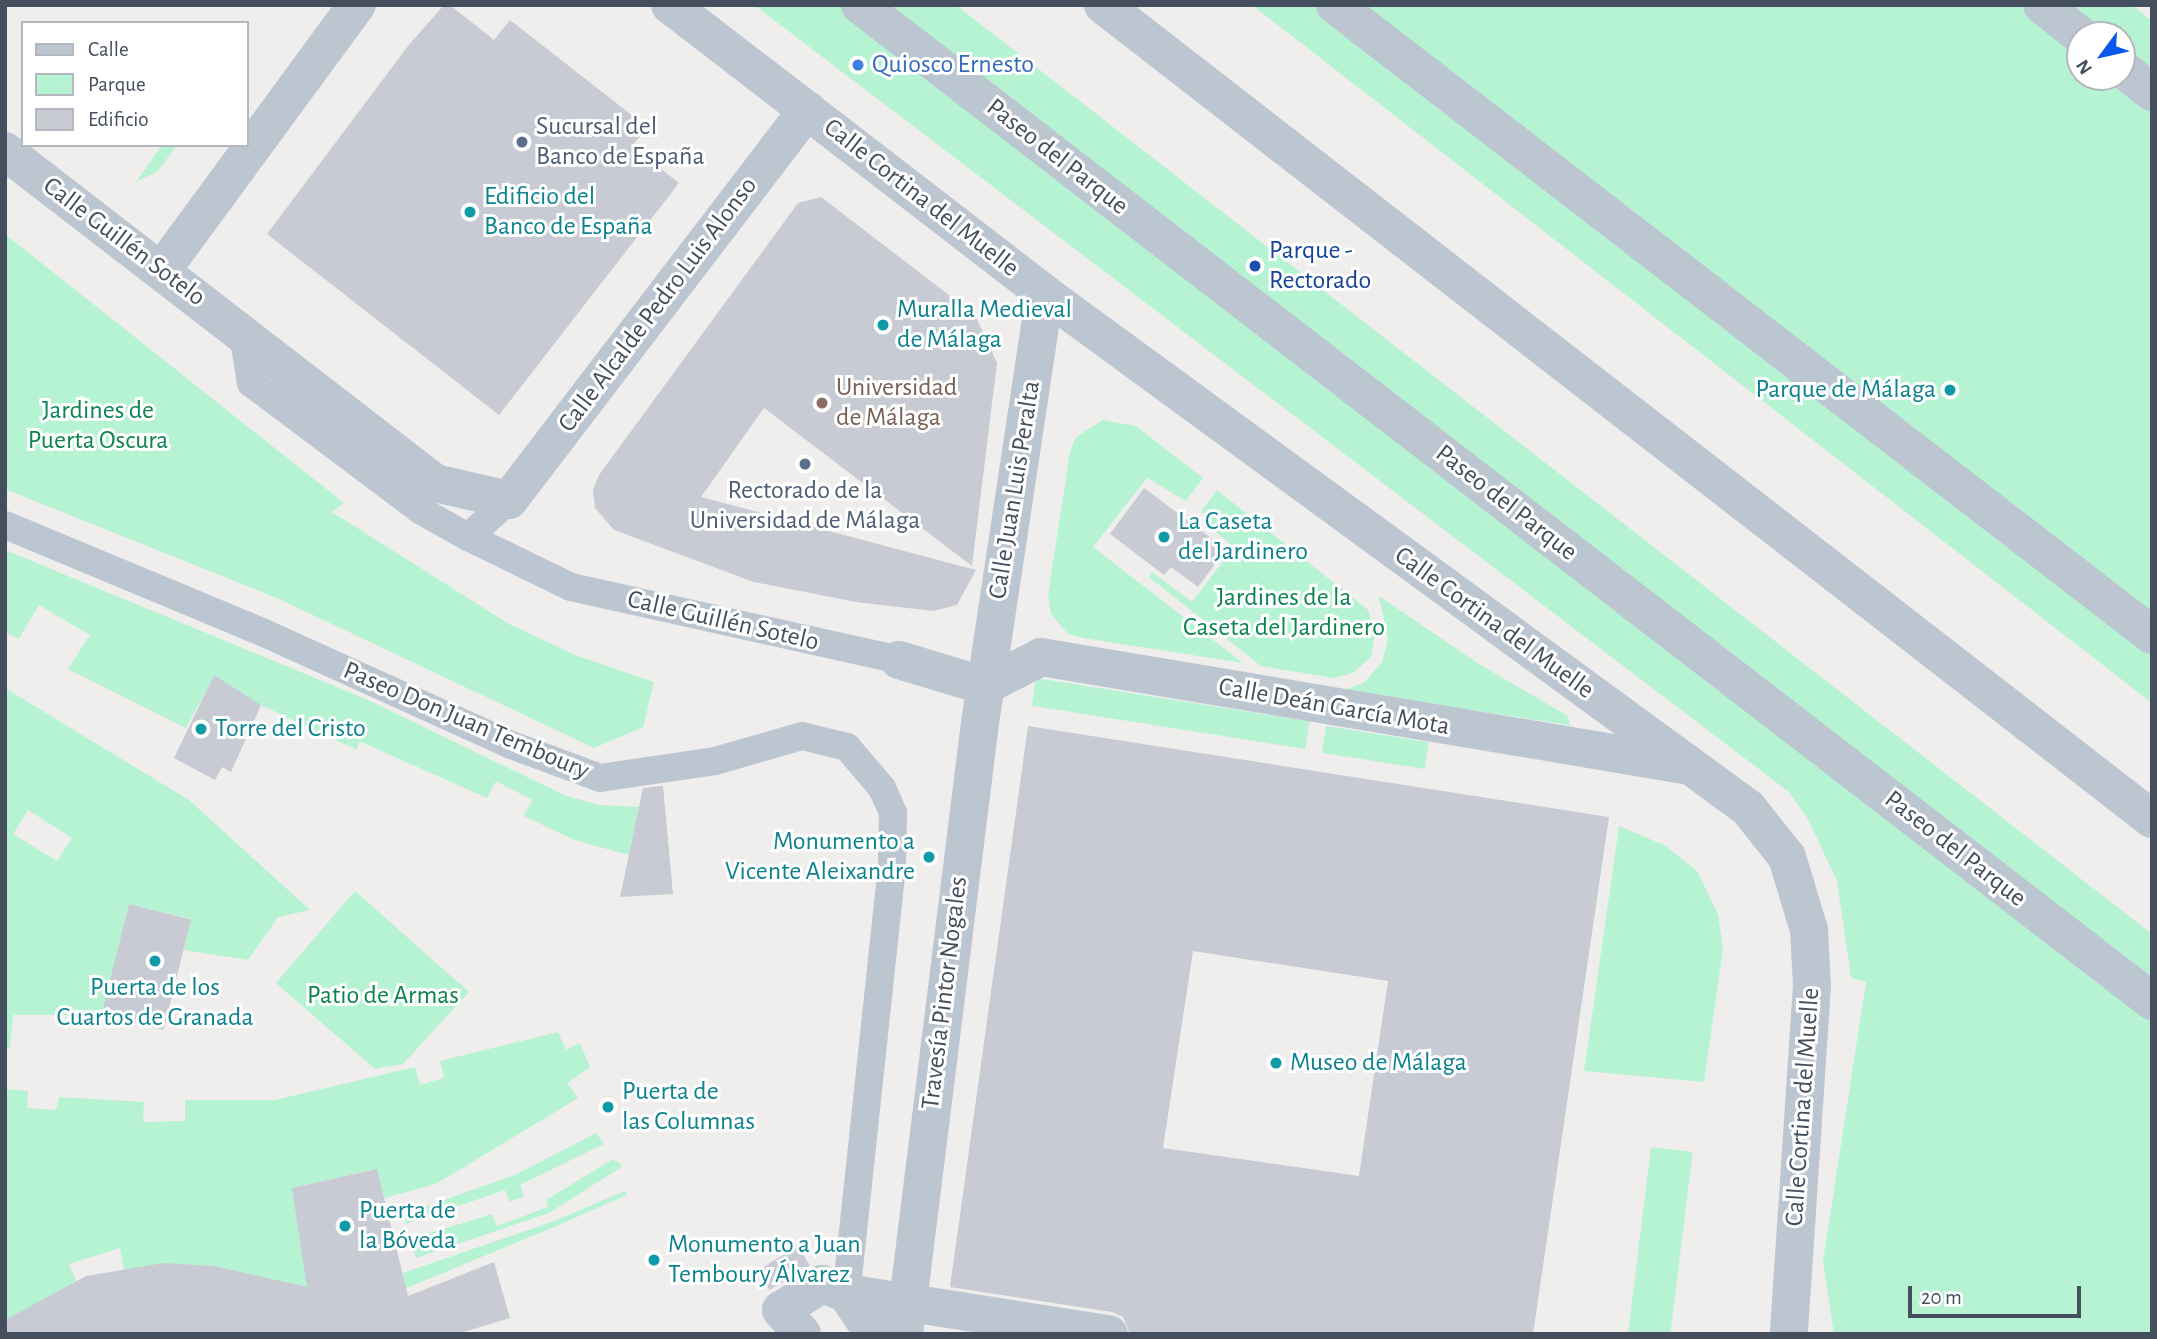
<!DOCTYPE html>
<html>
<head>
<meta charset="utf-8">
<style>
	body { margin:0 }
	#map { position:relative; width:2157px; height:1339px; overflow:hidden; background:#f0eded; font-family:"Alegreya Sans",sans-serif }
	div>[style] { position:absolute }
	.green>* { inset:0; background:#b6f3d3; transform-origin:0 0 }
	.building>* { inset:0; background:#c8cbd3; transform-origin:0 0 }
	.service>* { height:28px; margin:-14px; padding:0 14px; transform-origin:14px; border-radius:14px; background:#bcc6d1 }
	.pedestrian>* { height:38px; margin:-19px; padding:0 19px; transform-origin:19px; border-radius:19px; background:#bcc6d1 }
	.minor>* { height:38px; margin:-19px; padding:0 19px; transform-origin:19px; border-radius:19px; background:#bcc6d1 }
	.tertiary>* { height:38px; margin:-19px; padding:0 19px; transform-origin:19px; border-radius:19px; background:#bcc6d1 }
	.dots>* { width:19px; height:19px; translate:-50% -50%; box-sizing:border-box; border:4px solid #fff; border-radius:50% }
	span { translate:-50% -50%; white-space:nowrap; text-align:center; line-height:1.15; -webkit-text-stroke:6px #fff; paint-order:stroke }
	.shop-label { font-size:26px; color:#366cbe }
	.left { translate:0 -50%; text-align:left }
	.service-label { font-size:26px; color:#4e5e75 }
	.street-label { font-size:26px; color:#444e5c }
	.culture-label { font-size:26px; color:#0d838f }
	.right { translate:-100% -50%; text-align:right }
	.transit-label { font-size:26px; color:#164399 }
	.education-label { font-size:26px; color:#785e54 }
	.park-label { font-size:26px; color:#0e8353 }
	.frame { position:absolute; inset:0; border:7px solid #444e5c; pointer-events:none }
	.legend { position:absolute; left:21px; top:21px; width:228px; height:126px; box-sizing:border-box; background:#fff; border:2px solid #b4b8be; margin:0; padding:9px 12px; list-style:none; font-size:21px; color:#444e5c }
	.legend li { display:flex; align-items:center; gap:14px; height:35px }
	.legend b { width:35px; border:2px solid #b4b8be }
	.north { position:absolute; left:2066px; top:21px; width:70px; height:70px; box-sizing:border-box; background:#fff; border:2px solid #b4b8be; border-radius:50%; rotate:237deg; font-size:19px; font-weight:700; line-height:28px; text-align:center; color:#444e5c }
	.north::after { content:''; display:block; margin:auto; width:24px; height:32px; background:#0958ee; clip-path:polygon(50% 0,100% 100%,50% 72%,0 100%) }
	.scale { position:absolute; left:1908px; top:1286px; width:173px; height:32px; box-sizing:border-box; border:4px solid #444e5c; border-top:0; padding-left:9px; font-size:21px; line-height:24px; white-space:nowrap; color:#444e5c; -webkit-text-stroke:5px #fff; paint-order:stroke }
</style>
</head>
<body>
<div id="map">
	<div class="green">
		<i style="clip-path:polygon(754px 5px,956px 5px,2152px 934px,2152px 1334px,1834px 1334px,1823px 1261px,1866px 982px,1851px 978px,1837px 881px,1808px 819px,1789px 792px)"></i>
		<i style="clip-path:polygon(evenodd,1252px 5px,2132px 5px,2152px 21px,2152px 703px,1252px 5px,2080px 35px,2122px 35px,2122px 77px,2080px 77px,2080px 35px)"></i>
		<i style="clip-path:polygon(162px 145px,177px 145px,158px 171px,136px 182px)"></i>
		<i style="clip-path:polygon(5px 234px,344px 503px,332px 512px,509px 624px,575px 655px,654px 682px,643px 727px,594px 748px,279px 599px,5px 489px)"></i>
		<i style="clip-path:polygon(1103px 420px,1136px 426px,1203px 478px,1186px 501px,1147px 478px,1093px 547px,1243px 663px,1083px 638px,1068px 634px,1051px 614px,1048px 595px,1070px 452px,1076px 437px)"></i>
		<i style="clip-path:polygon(1217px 490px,1368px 610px,1375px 631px,1371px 657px,1353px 673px,1334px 678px,1261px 666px,1149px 577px,1152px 572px,1192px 602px,1234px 547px,1209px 526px,1212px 521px,1201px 512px)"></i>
		<i style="clip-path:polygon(5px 550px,366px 699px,564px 795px,599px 805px,641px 807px,629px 855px,574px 840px,524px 816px,532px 800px,496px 781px,487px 798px,359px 741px,357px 750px,261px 705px,214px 676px,186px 728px,68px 669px,90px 635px,39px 605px,19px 639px,5px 632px)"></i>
		<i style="clip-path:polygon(1379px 596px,1479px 664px,1568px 716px,1570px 725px,1342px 691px,1365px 682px,1382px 662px,1388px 639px)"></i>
		<i style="left:1036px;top:678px;width:277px;height:28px;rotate:9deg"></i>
		<i style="clip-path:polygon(evenodd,5px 688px,189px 800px,310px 910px,278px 917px,248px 960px,184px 950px,191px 919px,129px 904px,102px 1015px,13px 1015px,10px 1048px,5px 1048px,5px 688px,28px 810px,72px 838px,57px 861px,13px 834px,28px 810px)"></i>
		<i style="left:1326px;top:726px;width:104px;height:27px;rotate:9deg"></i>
		<i style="clip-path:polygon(1619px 826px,1666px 846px,1697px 871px,1718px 914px,1723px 949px,1704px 1082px,1584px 1071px)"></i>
		<i style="clip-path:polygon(355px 891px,469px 992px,403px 1064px,375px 1069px,276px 983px)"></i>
		<i style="clip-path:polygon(558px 1032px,566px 1050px,580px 1043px,590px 1067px,567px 1083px,578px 1098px,436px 1184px,384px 1198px,376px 1169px,293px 1188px,306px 1277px,319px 1293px,163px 1263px,124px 1270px,120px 1248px,69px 1264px,76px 1281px,5px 1324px,5px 1089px,28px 1091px,27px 1108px,56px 1110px,59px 1097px,144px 1102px,143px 1122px,185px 1121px,185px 1100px,275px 1100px,415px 1067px,420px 1085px,444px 1078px,440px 1061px)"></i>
		<i style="clip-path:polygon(596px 1133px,604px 1144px,520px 1185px,524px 1196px,510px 1202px,505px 1190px,406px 1224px,404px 1214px,515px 1175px)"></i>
		<i style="left:1651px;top:1147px;width:42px;height:189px;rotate:7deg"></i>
		<i style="clip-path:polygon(613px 1159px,623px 1166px,549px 1213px,416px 1258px,410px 1239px,492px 1214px,497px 1226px,548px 1207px,546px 1200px)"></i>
		<i style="clip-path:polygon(625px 1191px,627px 1195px,554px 1227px,404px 1289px,400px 1274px,552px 1222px)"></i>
	</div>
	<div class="building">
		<i style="clip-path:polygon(444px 5px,450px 5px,494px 40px,510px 20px,647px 127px,632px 146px,679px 183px,499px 415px,267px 234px,408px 46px)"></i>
		<i style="clip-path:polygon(821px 197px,975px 315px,997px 363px,972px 566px,764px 408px,701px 497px,976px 570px,957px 605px,933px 611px,856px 602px,754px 582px,614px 530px,595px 508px,593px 490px,599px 475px,798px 203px)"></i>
		<i style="clip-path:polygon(1144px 488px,1226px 549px,1198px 587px,1171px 567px,1164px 575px,1110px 534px)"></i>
		<i style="clip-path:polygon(214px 675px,261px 705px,231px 772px,222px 767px,215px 780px,174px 758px)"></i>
		<i style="clip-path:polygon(evenodd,1028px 726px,1609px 817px,1533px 1334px,1130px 1334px,1123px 1317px,1112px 1312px,950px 1287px,1028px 726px,1193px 951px,1388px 981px,1359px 1176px,1163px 1148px,1193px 951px)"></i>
		<i style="clip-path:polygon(663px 786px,673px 894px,620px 897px,643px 788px)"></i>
		<i style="left:129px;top:904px;width:64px;height:114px;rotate:14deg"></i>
		<i style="clip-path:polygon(377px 1169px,408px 1296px,494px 1262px,510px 1318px,457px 1334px,5px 1334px,5px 1320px,86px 1276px,163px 1263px,214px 1266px,307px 1287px,292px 1188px)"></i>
		<i style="left:798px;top:1246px;width:23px;height:47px;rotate:59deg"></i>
	</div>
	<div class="service">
		<i style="left:243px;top:333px;width:51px;rotate:80.9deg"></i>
		<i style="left:251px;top:383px;width:211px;rotate:36.9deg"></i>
		<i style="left:420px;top:510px;width:55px;rotate:29.4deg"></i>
		<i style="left:468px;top:537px;width:114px;rotate:25.9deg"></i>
		<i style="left:571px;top:587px;width:336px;rotate:12.5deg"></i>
		<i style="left:5px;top:525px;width:278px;rotate:22.6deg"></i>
		<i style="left:262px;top:632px;width:273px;rotate:24.4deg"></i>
		<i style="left:511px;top:745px;width:95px;rotate:20.3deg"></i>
		<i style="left:600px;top:778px;width:116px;rotate:-8.4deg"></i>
		<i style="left:715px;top:761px;width:91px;rotate:-16deg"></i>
		<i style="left:802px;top:736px;width:46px;rotate:13.7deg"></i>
		<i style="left:847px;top:747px;width:54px;rotate:49.5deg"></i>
		<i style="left:882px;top:788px;width:27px;rotate:66deg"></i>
		<i style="left:893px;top:813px;width:53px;rotate:91.1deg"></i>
		<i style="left:892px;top:866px;width:429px;rotate:96.1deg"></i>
		<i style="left:468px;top:537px;width:55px;rotate:-42.1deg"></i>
	</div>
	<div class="pedestrian">
		<i style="left:860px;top:5px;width:1631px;rotate:37.63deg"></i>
		<i style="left:1335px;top:5px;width:1032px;rotate:37.64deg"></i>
		<i style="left:2042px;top:5px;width:48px;rotate:38.3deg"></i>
		<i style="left:2122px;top:68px;width:38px;rotate:39deg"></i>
		<i style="left:899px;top:660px;width:90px;rotate:16.8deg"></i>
		<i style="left:985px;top:686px;width:63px;rotate:-27.4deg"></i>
		<i style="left:1041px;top:657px;width:658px;rotate:9.53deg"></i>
		<i style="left:846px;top:1293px;width:50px;rotate:55.7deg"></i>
		<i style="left:802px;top:1334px;width:32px;rotate:-131deg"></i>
		<i style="left:781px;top:1310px;width:49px;rotate:-32.4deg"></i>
		<i style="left:822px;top:1284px;width:26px;rotate:21deg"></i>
		<i style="left:846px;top:1293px;width:266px;rotate:8.9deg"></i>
		<i style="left:904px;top:1334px;width:616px;rotate:-82.91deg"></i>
		<i style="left:980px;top:723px;width:434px;rotate:-81.4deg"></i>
	</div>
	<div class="minor">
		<i style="left:670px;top:5px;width:473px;rotate:37.6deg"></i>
		<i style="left:1045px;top:294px;width:871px;rotate:36.17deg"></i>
		<i style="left:1748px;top:808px;width:63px;rotate:51.5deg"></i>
		<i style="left:1787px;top:857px;width:76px;rotate:73.2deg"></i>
		<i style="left:1809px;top:930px;width:55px;rotate:86.9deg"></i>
		<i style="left:1812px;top:985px;width:350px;rotate:93.8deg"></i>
		<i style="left:5px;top:151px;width:543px;rotate:37.67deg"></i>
		<i style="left:435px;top:483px;width:76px;rotate:12.9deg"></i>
		<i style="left:509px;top:500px;width:491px;rotate:-52.6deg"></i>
		<i style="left:162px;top:270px;width:329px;rotate:-53.7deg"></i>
	</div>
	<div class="tertiary">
		<i style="left:1103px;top:5px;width:1328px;rotate:37.81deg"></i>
	</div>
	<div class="dots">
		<i style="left:858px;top:65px;background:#3f7fe0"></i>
		<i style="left:522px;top:142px;background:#5c6f8a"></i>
		<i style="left:470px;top:212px;background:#0f9aa8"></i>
		<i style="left:1255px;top:266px;background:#1a4fb4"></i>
		<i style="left:883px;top:325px;background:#0f9aa8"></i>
		<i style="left:1950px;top:390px;background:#0f9aa8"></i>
		<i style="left:822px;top:403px;background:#8d6e63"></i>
		<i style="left:805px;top:464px;background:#5c6f8a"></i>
		<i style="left:1164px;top:537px;background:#0f9aa8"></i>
		<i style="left:201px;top:729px;background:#0f9aa8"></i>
		<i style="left:929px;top:857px;background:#0f9aa8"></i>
		<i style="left:155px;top:961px;background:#0f9aa8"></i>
		<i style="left:1276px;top:1063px;background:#0f9aa8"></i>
		<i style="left:608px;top:1107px;background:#0f9aa8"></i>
		<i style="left:345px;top:1226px;background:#0f9aa8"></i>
		<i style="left:654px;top:1260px;background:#0f9aa8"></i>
	</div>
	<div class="shop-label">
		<span class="left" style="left:872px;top:65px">Quiosco Ernesto</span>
	</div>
	<div class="service-label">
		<span class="left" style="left:536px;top:142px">Sucursal del<br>Banco de España</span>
		<span style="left:805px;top:506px">Rectorado de la<br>Universidad de Málaga</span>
	</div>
	<div class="street-label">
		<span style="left:1057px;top:157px;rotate:38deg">Paseo del Parque</span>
		<span style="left:921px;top:198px;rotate:38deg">Calle Cortina del Muelle</span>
		<span style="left:124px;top:242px;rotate:37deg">Calle Guillén Sotelo</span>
		<span style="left:658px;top:305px;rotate:-53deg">Calle Alcalde Pedro Luis Alonso</span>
		<span style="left:1015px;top:490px;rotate:-81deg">Calle Juan Luis Peralta</span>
		<span style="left:1506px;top:503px;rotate:38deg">Paseo del Parque</span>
		<span style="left:723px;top:621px;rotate:13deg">Calle Guillén Sotelo</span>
		<span style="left:1494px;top:623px;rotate:36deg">Calle Cortina del Muelle</span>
		<span style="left:1334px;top:707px;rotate:10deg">Calle Deán García Mota</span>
		<span style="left:466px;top:721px;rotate:23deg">Paseo Don Juan Temboury</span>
		<span style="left:1955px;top:849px;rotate:38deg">Paseo del Parque</span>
		<span style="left:945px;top:993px;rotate:-83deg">Travesía Pintor Nogales</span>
		<span style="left:1803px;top:1107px;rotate:-86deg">Calle Cortina del Muelle</span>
	</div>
	<div class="culture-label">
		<span class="left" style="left:484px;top:212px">Edificio del<br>Banco de España</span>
		<span class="left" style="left:897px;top:325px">Muralla Medieval<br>de Málaga</span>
		<span class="right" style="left:1936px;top:390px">Parque de Málaga</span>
		<span class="left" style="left:1178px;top:537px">La Caseta<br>del Jardinero</span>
		<span class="left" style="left:215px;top:729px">Torre del Cristo</span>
		<span class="right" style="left:915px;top:857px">Monumento a<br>Vicente Aleixandre</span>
		<span style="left:155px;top:1003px">Puerta de los<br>Cuartos de Granada</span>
		<span class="left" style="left:1290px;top:1063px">Museo de Málaga</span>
		<span class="left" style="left:622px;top:1107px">Puerta de<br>las Columnas</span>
		<span class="left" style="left:359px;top:1226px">Puerta de<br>la Bóveda</span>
		<span class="left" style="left:668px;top:1260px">Monumento a Juan<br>Temboury Álvarez</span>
	</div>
	<div class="transit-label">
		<span class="left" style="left:1269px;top:266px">Parque -<br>Rectorado</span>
	</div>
	<div class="education-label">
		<span class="left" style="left:836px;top:403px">Universidad<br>de Málaga</span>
	</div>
	<div class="park-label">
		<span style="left:98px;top:426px">Jardines de<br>Puerta Oscura</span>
		<span style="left:1284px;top:613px">Jardines de la<br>Caseta del Jardinero</span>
		<span style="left:383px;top:996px">Patio de Armas</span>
	</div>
	<div class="frame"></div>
	<ul class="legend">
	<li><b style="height:9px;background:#bcc6d1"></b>Calle</li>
	<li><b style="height:19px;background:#b6f3d3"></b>Parque</li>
	<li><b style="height:19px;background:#c8cbd3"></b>Edificio</li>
	</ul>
	<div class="north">N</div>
	<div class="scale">20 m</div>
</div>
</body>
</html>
